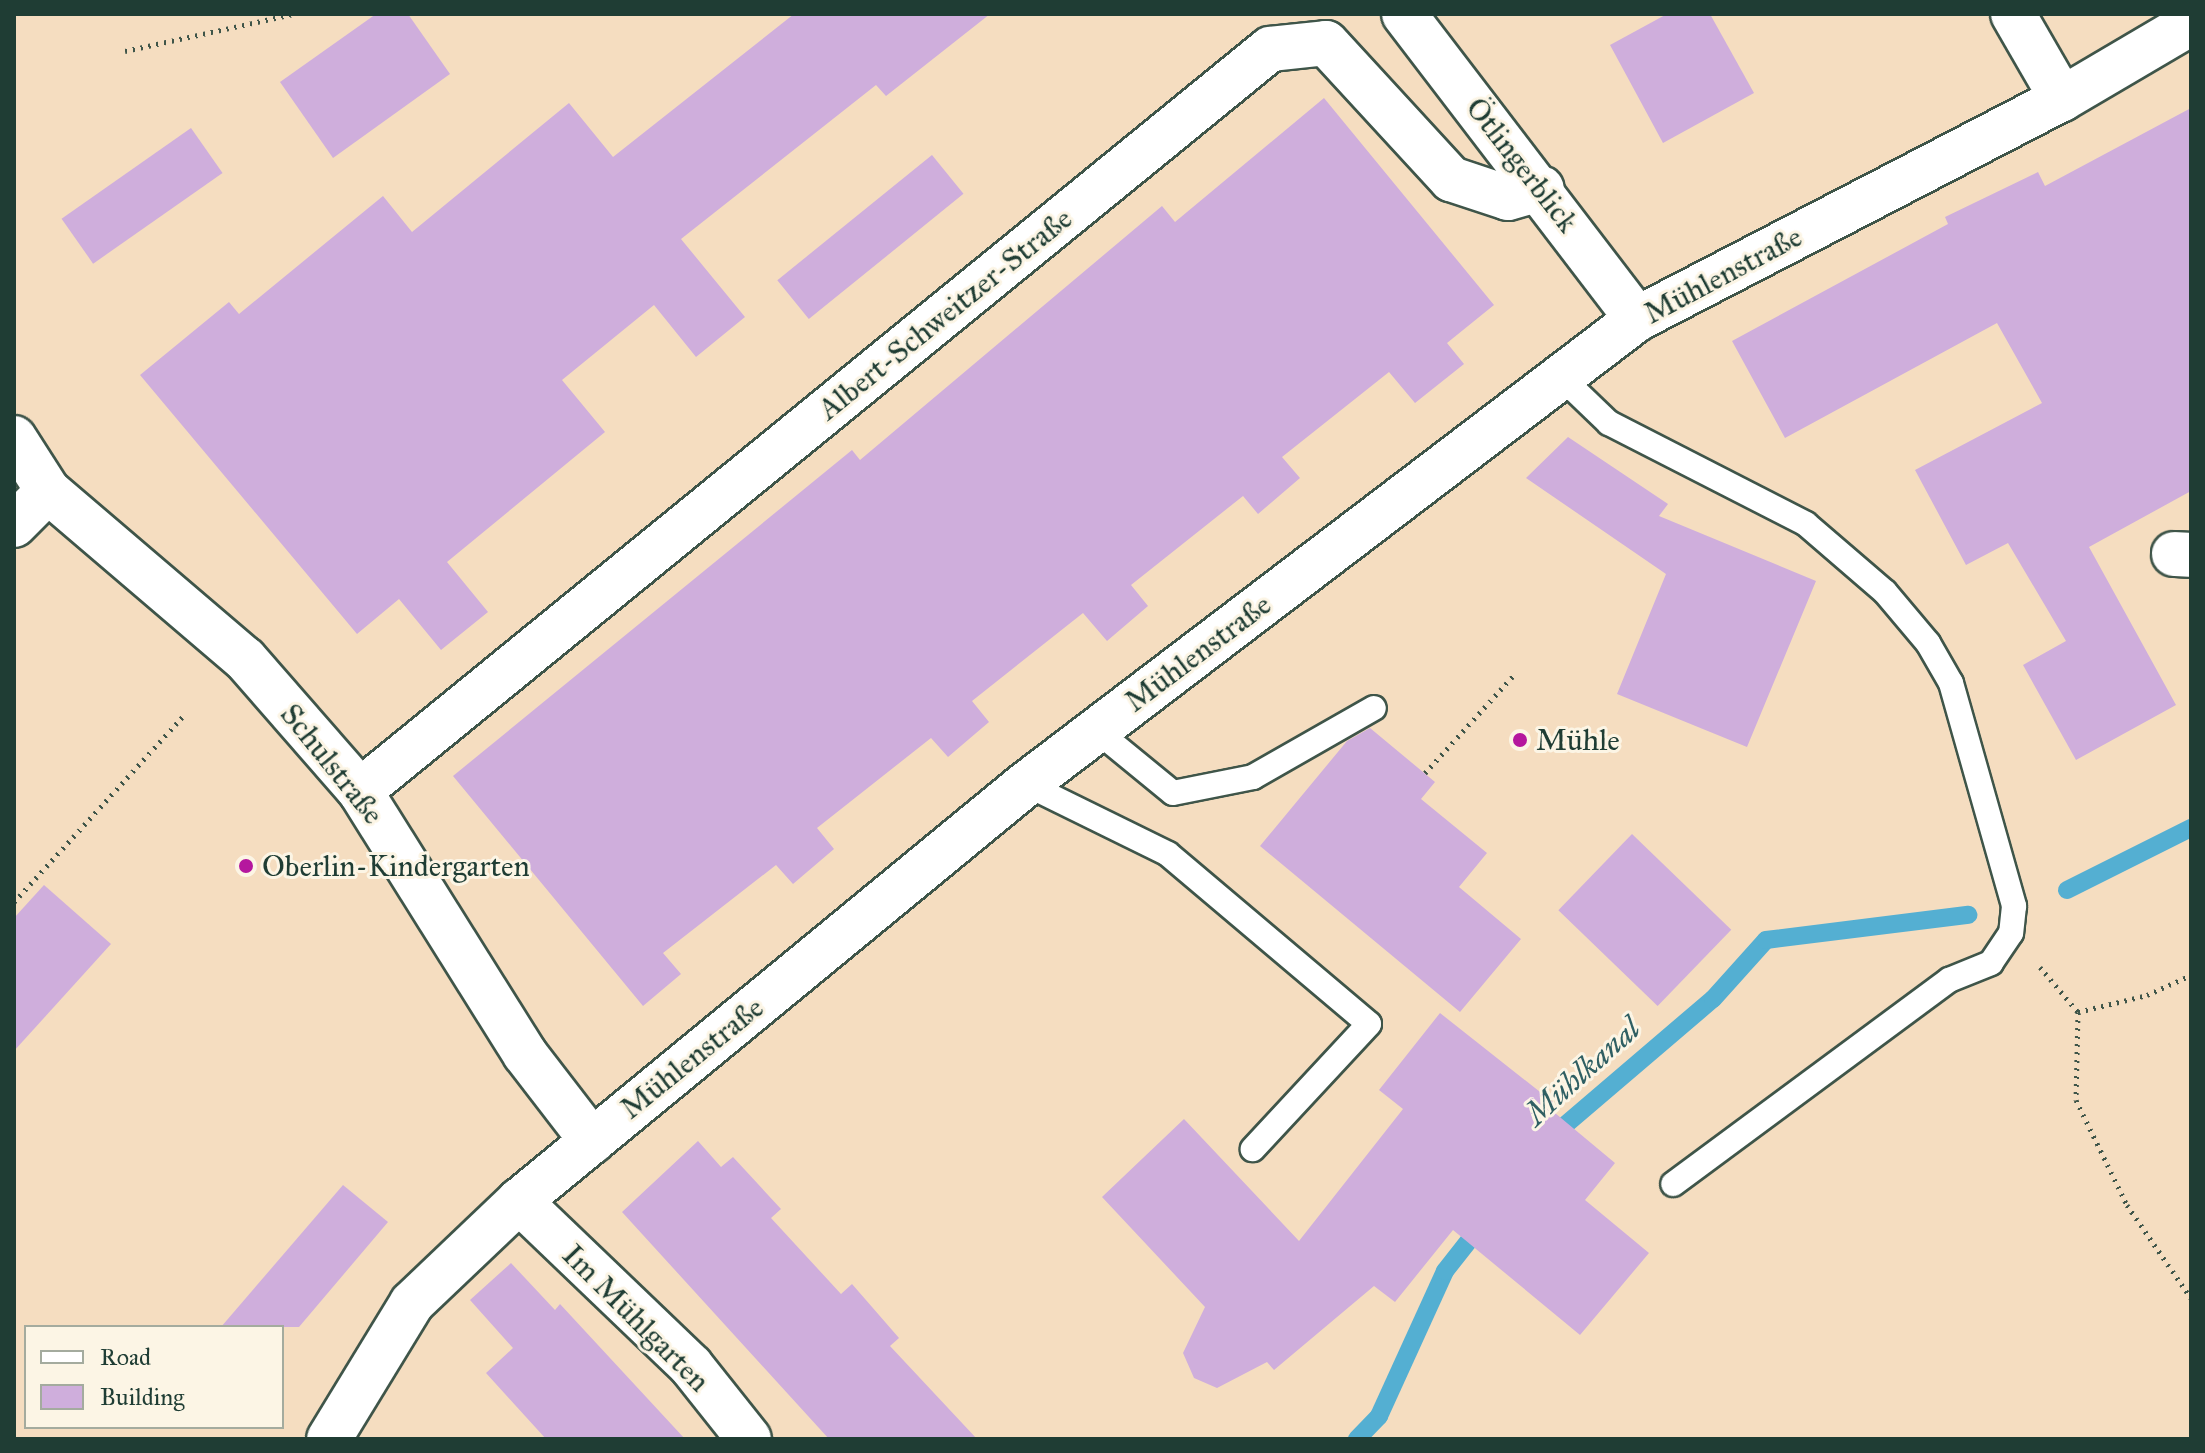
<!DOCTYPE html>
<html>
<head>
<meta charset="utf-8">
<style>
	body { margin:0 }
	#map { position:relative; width:2205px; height:1453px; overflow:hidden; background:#f5ddc0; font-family:"IM FELL Great Primer",serif }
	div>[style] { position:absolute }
	.stream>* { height:18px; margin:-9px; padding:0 9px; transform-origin:9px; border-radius:9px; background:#54afd2 }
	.building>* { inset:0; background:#cfaedc; transform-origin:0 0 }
	.path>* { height:5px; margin-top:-2.5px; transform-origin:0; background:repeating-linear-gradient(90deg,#3f5549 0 2px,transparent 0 8px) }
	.roads { filter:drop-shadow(2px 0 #3f5549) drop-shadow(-2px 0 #3f5549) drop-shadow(0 2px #3f5549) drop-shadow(0 -2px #3f5549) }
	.service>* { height:24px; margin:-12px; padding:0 12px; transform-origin:12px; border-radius:12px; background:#fff }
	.minor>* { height:44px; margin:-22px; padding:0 22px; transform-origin:22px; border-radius:22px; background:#fff }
	.dots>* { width:22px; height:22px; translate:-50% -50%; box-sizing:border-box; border:4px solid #fcf5e5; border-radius:50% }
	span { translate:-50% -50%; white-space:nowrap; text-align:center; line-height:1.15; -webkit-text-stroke:6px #fcf5e5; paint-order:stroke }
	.street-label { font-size:30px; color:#1f3d34 }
	.poi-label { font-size:30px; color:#1f3d34 }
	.left { translate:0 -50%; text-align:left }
	.water-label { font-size:32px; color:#2f5f63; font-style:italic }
	.frame { position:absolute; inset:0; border:16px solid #1f3d34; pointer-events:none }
	.legend { position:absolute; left:24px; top:1325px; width:260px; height:104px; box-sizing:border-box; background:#fcf5e5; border:2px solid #a4ab9e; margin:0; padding:10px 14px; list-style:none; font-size:24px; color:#1f3d34 }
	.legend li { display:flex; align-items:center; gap:16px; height:40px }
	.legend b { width:40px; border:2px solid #a4ab9e }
</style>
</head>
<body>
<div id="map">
	<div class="stream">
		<i style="left:2067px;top:890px;width:139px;rotate:-26.6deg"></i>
		<i style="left:1550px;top:1138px;width:214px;rotate:-40.5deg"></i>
		<i style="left:1713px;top:999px;width:79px;rotate:-48.1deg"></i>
		<i style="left:1766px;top:940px;width:204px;rotate:-7.1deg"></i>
		<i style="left:1357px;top:1439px;width:32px;rotate:-46deg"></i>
		<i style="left:1379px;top:1416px;width:159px;rotate:-65.5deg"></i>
		<i style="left:1445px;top:1271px;width:60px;rotate:-51.8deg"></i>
	</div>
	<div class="building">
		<i style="clip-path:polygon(376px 14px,408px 14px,450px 74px,333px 158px,280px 82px)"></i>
		<i style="clip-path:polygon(794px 14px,990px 14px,886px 96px,876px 85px,681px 239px,745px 317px,696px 357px,654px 305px,562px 380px,605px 432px,447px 562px,488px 612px,441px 650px,399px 599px,357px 634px,140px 375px,229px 302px,239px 314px,383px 196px,412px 232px,569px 103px,613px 157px)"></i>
		<i style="clip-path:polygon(1667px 14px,1710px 14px,1754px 93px,1663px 143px,1610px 45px)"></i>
		<i style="clip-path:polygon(1324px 98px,1494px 305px,1447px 343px,1464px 364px,1415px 403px,1389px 372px,1282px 457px,1300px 478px,1258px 514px,1243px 496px,1131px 585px,1148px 606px,1107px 641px,1083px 613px,972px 701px,989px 722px,948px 757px,931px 738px,817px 828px,834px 849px,793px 884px,776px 865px,663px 953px,681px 974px,643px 1006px,453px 776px,852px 450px,860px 460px,1162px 206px,1175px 222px)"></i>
		<i style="clip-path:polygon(2191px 108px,2191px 491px,2089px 547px,2176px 705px,2076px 760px,2023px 665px,2066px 641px,2008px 543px,1966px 565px,1915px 470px,2042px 403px,1997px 323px,1785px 438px,1732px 341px,1948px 224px,1945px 217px,2038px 172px,2045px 186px)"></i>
		<i style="left:191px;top:128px;width:55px;height:158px;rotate:55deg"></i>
		<i style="left:932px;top:155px;width:50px;height:199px;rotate:51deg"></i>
		<i style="clip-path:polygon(1568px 437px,1668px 504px,1659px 516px,1816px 581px,1747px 747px,1617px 694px,1666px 574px,1526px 478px)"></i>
		<i style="clip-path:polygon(1370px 728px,1435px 782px,1421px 799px,1487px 853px,1459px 887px,1521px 939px,1460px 1012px,1260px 846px,1347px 741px)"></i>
		<i style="left:1632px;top:834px;width:138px;height:106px;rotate:44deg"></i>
		<i style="clip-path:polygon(44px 885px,111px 944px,14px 1051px,14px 918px)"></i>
		<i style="clip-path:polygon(1440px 1013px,1554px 1103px,1549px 1108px,1615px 1163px,1585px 1200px,1649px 1253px,1580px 1335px,1453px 1230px,1395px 1302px,1374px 1286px,1274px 1370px,1267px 1362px,1217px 1388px,1194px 1378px,1183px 1353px,1205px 1307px,1102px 1197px,1184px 1119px,1299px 1241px,1403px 1109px,1379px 1090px)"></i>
		<i style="clip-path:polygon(698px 1141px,721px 1167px,733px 1157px,781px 1209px,771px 1218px,841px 1294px,852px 1284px,899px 1338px,890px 1346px,977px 1439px,829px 1439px,622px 1212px)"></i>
		<i style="clip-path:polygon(343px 1185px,388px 1222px,299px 1327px,221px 1327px)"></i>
		<i style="clip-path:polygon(511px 1263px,555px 1310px,560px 1304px,685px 1439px,546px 1439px,486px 1373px,513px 1348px,470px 1300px)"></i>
	</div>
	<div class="path">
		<i style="left:125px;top:51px;width:172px;rotate:-12.4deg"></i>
		<i style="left:1425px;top:773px;width:131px;rotate:-47.8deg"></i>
		<i style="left:14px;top:902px;width:253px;rotate:-47.7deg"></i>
		<i style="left:2040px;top:967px;width:59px;rotate:49.8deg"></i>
		<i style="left:2078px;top:1012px;width:88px;rotate:91.3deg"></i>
		<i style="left:2076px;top:1100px;width:117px;rotate:64.1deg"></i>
		<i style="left:2127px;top:1205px;width:113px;rotate:55.5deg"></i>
		<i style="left:2078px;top:1012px;width:71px;rotate:-13.8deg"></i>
		<i style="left:2147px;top:995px;width:48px;rotate:-24.4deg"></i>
	</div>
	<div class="roads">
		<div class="service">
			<i style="left:1562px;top:378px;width:65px;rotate:43.8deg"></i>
			<i style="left:1609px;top:423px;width:221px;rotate:27.1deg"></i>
			<i style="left:1806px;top:524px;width:104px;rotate:40.7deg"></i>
			<i style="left:1885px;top:592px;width:67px;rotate:49.9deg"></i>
			<i style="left:1928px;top:643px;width:46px;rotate:60.1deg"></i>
			<i style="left:1951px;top:683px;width:232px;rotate:74.2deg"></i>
			<i style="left:2014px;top:906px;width:27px;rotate:96deg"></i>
			<i style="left:2011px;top:933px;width:36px;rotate:124deg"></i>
			<i style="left:1991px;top:963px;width:45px;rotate:158deg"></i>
			<i style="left:1949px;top:980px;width:343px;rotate:143.5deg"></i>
			<i style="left:1096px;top:730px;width:99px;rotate:39.3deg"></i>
			<i style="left:1173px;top:793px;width:82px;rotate:-11.3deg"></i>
			<i style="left:1253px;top:777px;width:139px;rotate:-29.7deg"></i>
			<i style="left:1026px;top:784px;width:158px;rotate:26.2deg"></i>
			<i style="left:1168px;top:854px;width:263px;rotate:40.2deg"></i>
			<i style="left:1369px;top:1024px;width:171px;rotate:132.9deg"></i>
		</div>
		<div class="minor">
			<i style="left:1404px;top:14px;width:384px;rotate:52.6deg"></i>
			<i style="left:2013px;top:14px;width:98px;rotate:60deg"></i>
			<i style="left:14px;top:438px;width:63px;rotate:57.3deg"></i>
			<i style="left:48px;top:491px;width:259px;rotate:40.5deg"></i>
			<i style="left:245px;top:659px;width:175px;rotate:48.9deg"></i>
			<i style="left:360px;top:791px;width:310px;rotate:57.9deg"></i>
			<i style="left:525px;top:1054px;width:110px;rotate:52.4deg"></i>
			<i style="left:14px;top:525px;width:48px;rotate:-45deg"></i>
			<i style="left:2174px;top:554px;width:17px;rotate:3deg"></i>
			<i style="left:360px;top:791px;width:1174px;rotate:-39.19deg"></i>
			<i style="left:1270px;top:49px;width:56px;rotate:-6.1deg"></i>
			<i style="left:1326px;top:43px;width:185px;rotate:47.4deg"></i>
			<i style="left:1451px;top:179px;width:60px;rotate:18.4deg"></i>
			<i style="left:1508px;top:198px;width:35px;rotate:-16deg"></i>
			<i style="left:519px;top:1201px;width:238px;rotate:43.8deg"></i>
			<i style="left:691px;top:1366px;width:93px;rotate:51.5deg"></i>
			<i style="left:329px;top:1439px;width:159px;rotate:-58.6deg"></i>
			<i style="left:412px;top:1303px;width:148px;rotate:-43.6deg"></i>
			<i style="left:519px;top:1201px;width:656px;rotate:-39.44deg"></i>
			<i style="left:1026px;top:784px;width:768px;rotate:-37.27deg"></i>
			<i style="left:1637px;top:319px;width:479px;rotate:-27.4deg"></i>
			<i style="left:2062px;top:99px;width:150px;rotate:-30.5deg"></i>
		</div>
	</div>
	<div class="dots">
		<i style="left:1520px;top:740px;background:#b5179e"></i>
		<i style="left:246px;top:866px;background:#b5179e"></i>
	</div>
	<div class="street-label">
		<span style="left:1522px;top:165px;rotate:52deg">Ötlingerblick</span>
		<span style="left:1723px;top:275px;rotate:-28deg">Mühlenstraße</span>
		<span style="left:945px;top:314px;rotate:-39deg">Albert-Schweitzer-Straße</span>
		<span style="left:1198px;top:653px;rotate:-37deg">Mühlenstraße</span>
		<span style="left:332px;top:764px;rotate:51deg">Schulstraße</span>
		<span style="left:692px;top:1058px;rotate:-39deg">Mühlenstraße</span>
		<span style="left:636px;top:1318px;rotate:45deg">Im Mühlgarten</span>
	</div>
	<div class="poi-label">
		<span class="left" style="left:1536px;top:740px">Mühle</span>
		<span class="left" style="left:262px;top:866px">Oberlin-Kindergarten</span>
	</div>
	<div class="water-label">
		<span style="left:1583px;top:1072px;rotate:-42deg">Mühlkanal</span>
	</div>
	<div class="frame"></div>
	<ul class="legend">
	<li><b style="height:10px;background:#fff"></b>Road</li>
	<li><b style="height:22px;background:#cfaedc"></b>Building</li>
	</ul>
</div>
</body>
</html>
